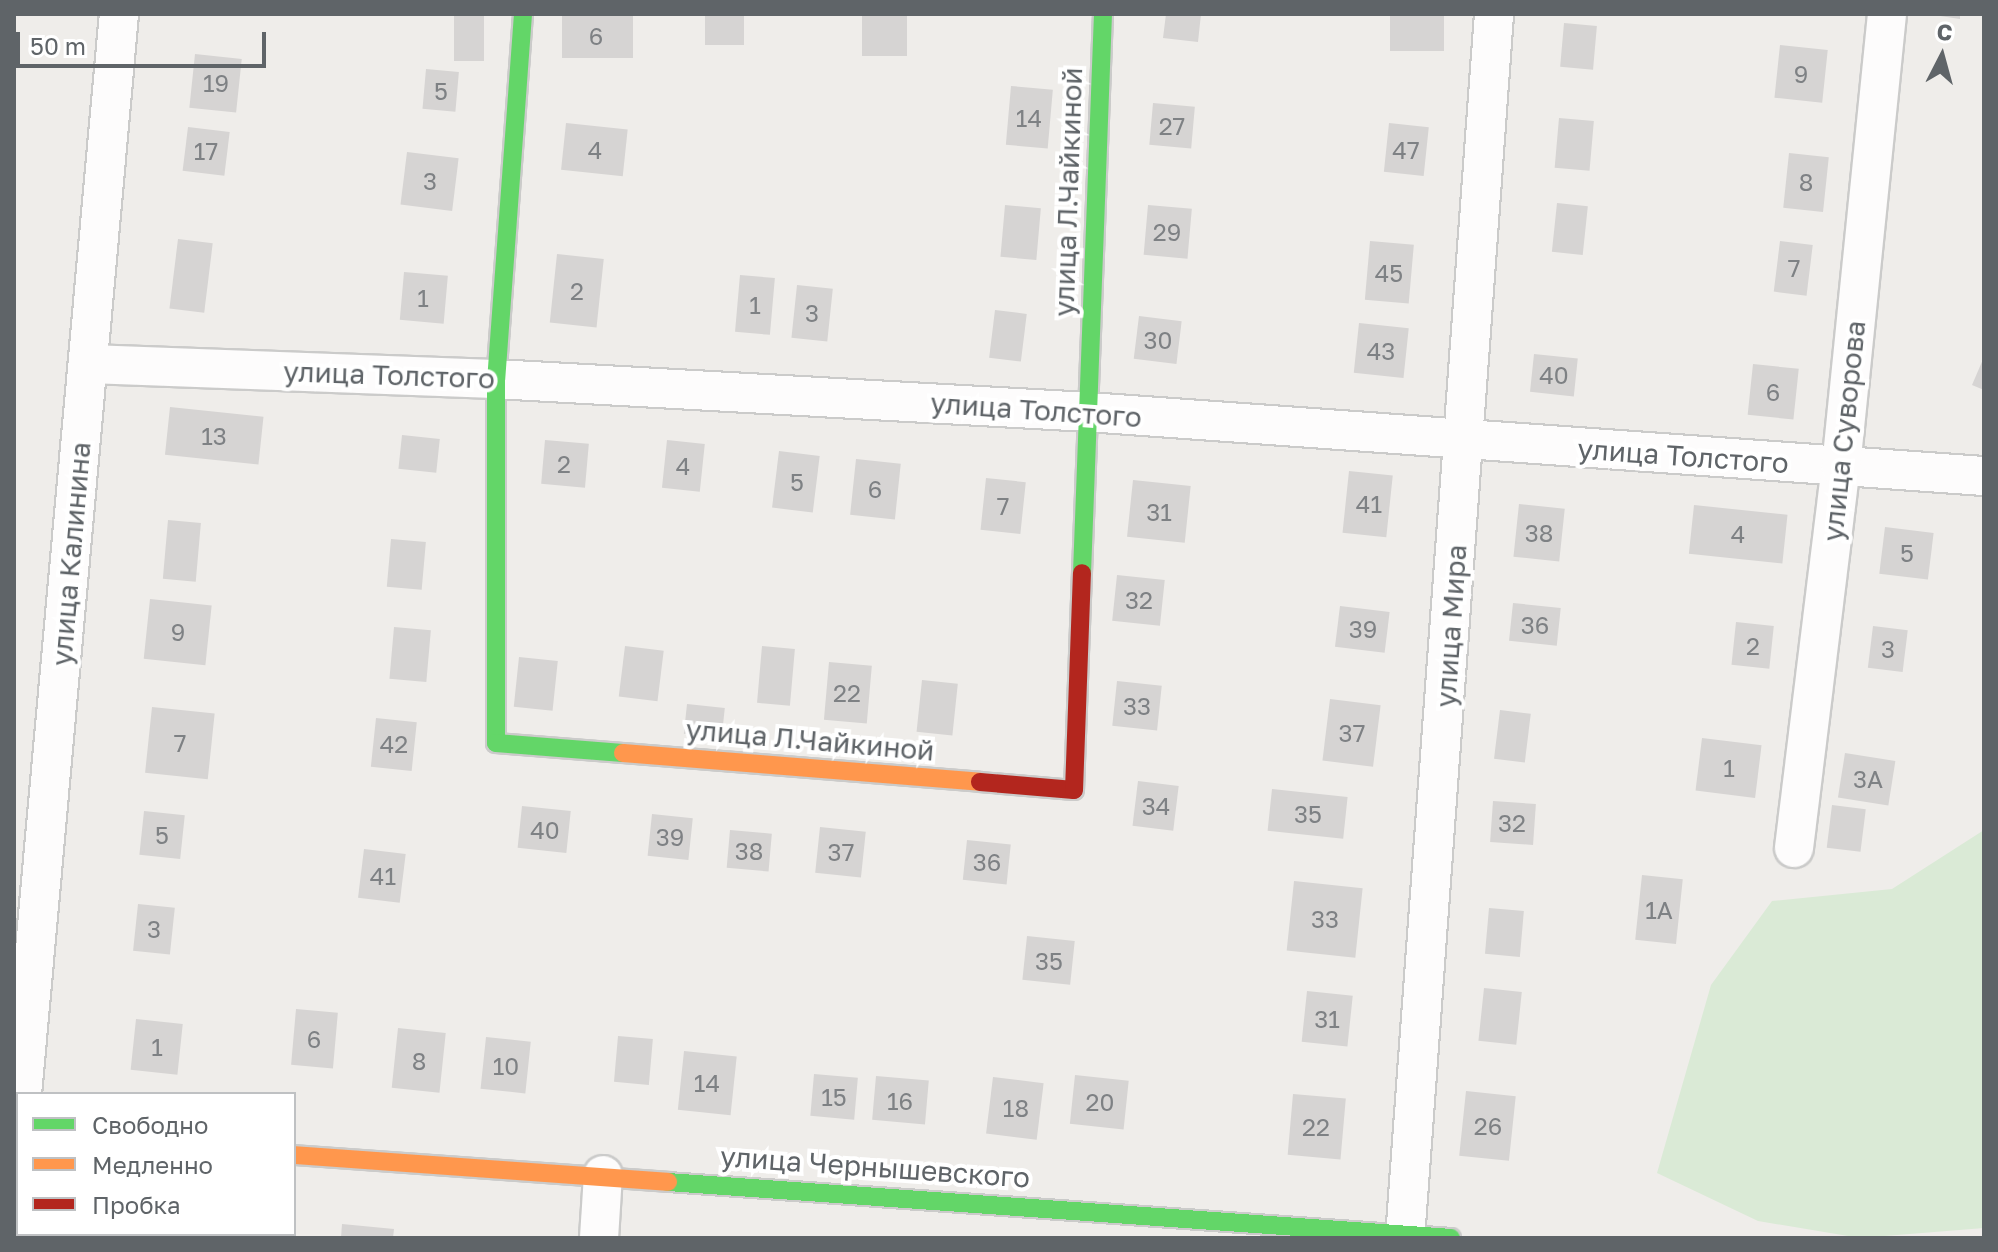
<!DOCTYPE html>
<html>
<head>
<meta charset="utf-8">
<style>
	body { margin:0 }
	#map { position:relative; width:1998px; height:1252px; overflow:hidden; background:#efedea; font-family:"Golos Text",sans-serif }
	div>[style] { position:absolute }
	.green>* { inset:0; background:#daead6 }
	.building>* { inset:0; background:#d6d4d3; transform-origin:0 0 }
	.roads { filter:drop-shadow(2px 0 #cbcbca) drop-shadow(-2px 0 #cbcbca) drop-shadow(0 2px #cbcbca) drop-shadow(0 -2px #cbcbca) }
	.street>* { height:38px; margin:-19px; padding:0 19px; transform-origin:19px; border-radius:19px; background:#fdfcfc }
	.fast>* { height:18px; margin:-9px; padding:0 9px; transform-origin:9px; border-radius:9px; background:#63d668 }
	.slow>* { height:18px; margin:-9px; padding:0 9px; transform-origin:9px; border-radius:9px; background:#ff974d }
	.jam>* { height:18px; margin:-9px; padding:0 9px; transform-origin:9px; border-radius:9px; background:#b3261e }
	span { translate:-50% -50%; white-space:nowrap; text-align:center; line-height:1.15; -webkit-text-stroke:8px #fff; paint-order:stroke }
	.number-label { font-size:24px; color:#7e8184 }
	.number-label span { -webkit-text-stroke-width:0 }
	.street-label { font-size:28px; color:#5f6468 }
	.frame { position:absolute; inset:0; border:16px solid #5f6468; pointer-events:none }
	.legend { position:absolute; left:16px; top:1092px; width:280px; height:144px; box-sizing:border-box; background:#fff; border:2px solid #bfc1c3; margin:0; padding:10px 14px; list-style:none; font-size:24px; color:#5f6468 }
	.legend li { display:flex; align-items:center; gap:16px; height:40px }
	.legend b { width:40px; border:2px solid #bfc1c3 }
	.north { position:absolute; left:1902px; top:16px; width:80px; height:80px; -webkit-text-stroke:6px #fff; paint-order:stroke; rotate:6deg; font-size:22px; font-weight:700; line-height:32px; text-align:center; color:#5f6468 }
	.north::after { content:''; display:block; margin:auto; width:28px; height:36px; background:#5f6468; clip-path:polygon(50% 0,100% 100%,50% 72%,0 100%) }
	.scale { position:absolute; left:16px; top:32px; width:250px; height:36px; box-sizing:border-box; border:4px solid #5f6468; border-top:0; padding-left:10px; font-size:24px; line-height:28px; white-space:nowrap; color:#5f6468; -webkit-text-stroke:6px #fff; paint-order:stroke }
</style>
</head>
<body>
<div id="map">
	<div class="green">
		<i style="clip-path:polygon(1984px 830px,1984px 1228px,1860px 1238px,1758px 1221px,1657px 1173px,1711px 985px,1772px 901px,1892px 889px)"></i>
	</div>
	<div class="building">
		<i style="left:454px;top:14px;width:30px;height:47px"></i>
		<i style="left:562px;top:14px;width:71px;height:44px"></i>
		<i style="left:705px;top:14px;width:39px;height:31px"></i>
		<i style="left:862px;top:14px;width:45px;height:42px"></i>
		<i style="clip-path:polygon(1166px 14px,1201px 14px,1198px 42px,1163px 38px)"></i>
		<i style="left:1390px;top:14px;width:54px;height:37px"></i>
		<i style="clip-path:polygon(1927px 14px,1960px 14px,1960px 19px)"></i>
		<i style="left:1564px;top:23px;width:33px;height:44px;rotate:5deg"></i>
		<i style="left:1780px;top:45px;width:48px;height:53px;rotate:6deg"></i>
		<i style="left:195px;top:54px;width:47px;height:54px;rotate:6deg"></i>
		<i style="left:426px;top:69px;width:33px;height:40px;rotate:5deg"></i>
		<i style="left:1011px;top:86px;width:42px;height:59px;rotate:5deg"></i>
		<i style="left:1153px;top:103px;width:42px;height:42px;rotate:5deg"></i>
		<i style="left:1559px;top:118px;width:35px;height:50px;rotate:5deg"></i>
		<i style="left:566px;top:123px;width:62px;height:47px;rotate:6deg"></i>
		<i style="left:1389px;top:123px;width:40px;height:49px;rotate:6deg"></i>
		<i style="left:188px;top:127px;width:42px;height:44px;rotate:7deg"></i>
		<i style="left:407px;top:152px;width:52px;height:53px;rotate:7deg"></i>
		<i style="left:1789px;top:153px;width:40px;height:55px;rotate:6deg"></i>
		<i style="left:1557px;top:203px;width:31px;height:49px;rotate:6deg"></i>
		<i style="left:1005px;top:205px;width:36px;height:52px;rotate:5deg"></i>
		<i style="left:1148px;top:205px;width:44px;height:50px;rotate:5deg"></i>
		<i style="left:178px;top:239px;width:35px;height:70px;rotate:7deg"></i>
		<i style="left:1370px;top:241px;width:44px;height:59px;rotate:5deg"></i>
		<i style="left:1780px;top:241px;width:33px;height:51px;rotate:7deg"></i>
		<i style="left:557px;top:254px;width:47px;height:69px;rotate:6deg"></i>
		<i style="left:404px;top:272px;width:44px;height:48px;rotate:5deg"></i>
		<i style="left:740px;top:275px;width:35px;height:57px;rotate:5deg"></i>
		<i style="left:797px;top:285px;width:36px;height:53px;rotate:6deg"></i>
		<i style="left:995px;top:310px;width:32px;height:48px;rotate:7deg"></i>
		<i style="left:1139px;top:316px;width:43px;height:43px;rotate:7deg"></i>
		<i style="left:1359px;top:323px;width:50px;height:50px;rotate:6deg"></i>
		<i style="left:1534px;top:354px;width:44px;height:38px;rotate:6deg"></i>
		<i style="clip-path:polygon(1984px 357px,1984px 390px,1972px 385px)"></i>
		<i style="left:1753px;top:364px;width:46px;height:51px;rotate:6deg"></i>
		<i style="left:170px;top:407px;width:94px;height:48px;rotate:6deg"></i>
		<i style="left:402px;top:435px;width:38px;height:34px;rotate:6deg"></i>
		<i style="left:545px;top:440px;width:44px;height:44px;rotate:5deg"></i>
		<i style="left:667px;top:440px;width:38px;height:48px;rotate:6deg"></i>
		<i style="left:779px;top:451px;width:41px;height:57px;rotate:7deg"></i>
		<i style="left:856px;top:459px;width:45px;height:56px;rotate:6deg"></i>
		<i style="left:1349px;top:471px;width:44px;height:62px;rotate:6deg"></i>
		<i style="left:986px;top:478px;width:40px;height:52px;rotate:6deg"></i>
		<i style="left:1133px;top:480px;width:58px;height:57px;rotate:6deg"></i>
		<i style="left:1519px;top:504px;width:46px;height:53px;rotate:6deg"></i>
		<i style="left:1694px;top:505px;width:94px;height:49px;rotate:6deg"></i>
		<i style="left:168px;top:520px;width:33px;height:59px;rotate:5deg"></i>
		<i style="left:1885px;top:527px;width:49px;height:47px;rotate:7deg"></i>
		<i style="left:391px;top:539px;width:35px;height:48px;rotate:5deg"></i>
		<i style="left:1117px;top:575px;width:48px;height:46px;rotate:6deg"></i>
		<i style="left:150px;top:599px;width:62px;height:60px;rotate:6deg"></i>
		<i style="left:1513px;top:603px;width:48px;height:38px;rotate:6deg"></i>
		<i style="left:1340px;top:606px;width:50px;height:41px;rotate:7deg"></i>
		<i style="left:1736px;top:622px;width:38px;height:43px;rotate:6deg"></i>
		<i style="left:1873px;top:626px;width:35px;height:42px;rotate:7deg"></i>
		<i style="left:394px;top:627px;width:37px;height:52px;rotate:5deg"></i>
		<i style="left:625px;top:646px;width:39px;height:51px;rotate:7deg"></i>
		<i style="left:762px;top:646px;width:33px;height:57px;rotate:5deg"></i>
		<i style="left:519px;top:657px;width:39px;height:50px;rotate:6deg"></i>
		<i style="left:829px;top:662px;width:43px;height:58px;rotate:5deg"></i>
		<i style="left:922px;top:680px;width:36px;height:52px;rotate:6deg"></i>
		<i style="left:1117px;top:681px;width:45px;height:45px;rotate:6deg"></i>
		<i style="left:1330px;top:699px;width:51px;height:62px;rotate:7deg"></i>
		<i style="left:687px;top:704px;width:38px;height:30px;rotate:6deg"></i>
		<i style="left:152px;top:707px;width:63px;height:66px;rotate:6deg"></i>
		<i style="left:1500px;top:710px;width:31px;height:49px;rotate:7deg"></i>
		<i style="left:376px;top:718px;width:41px;height:49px;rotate:6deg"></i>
		<i style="left:1702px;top:738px;width:60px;height:53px;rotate:7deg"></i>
		<i style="left:1845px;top:753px;width:51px;height:45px;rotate:9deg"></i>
		<i style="left:1138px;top:781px;width:41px;height:45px;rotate:7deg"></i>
		<i style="left:1272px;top:789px;width:76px;height:42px;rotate:6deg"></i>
		<i style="left:1493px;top:801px;width:43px;height:41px;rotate:4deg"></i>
		<i style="left:1832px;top:805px;width:34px;height:43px;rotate:7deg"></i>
		<i style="left:522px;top:806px;width:49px;height:42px;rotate:6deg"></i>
		<i style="left:144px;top:811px;width:41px;height:44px;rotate:6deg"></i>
		<i style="left:652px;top:814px;width:41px;height:42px;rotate:6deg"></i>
		<i style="left:820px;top:827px;width:46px;height:46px;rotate:6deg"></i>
		<i style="left:730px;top:830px;width:42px;height:38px;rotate:5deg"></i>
		<i style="left:967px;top:840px;width:44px;height:40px;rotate:6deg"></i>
		<i style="left:364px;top:849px;width:42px;height:49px;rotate:7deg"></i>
		<i style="left:1642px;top:875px;width:41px;height:65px;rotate:6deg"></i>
		<i style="left:1294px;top:881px;width:69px;height:70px;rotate:6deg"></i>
		<i style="left:138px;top:904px;width:37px;height:47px;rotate:6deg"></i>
		<i style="left:1489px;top:908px;width:35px;height:46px;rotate:5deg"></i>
		<i style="left:1027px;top:936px;width:48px;height:44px;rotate:6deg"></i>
		<i style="left:1484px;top:988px;width:38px;height:53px;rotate:6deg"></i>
		<i style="left:1307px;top:991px;width:46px;height:51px;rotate:6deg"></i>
		<i style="left:296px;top:1009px;width:42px;height:56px;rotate:5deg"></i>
		<i style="left:136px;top:1019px;width:47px;height:51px;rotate:6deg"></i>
		<i style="left:398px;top:1028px;width:48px;height:60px;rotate:6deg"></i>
		<i style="left:618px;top:1036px;width:35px;height:46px;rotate:5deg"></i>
		<i style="left:486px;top:1037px;width:45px;height:52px;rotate:6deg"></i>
		<i style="left:684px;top:1051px;width:53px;height:59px;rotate:6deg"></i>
		<i style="left:814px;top:1074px;width:44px;height:42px;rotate:5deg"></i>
		<i style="left:1075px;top:1075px;width:54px;height:49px;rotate:6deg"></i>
		<i style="left:876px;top:1076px;width:53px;height:44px;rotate:5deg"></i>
		<i style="left:993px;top:1077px;width:51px;height:57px;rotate:7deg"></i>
		<i style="left:1466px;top:1091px;width:50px;height:65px;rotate:6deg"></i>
		<i style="left:1293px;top:1094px;width:53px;height:61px;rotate:5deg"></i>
		<i style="clip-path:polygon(342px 1224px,394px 1229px,393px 1238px,341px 1238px)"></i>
		<i style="clip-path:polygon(114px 1234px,159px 1234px,113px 1238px)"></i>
		<i style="clip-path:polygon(203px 1234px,261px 1234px,203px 1238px)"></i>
	</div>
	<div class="roads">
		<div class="street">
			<i style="left:88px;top:364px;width:408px;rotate:2.1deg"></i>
			<i style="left:496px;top:379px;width:593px;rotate:3.19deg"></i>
			<i style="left:1088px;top:412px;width:898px;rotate:4.09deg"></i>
			<i style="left:1794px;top:848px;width:384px;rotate:-83deg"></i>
			<i style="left:1841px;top:467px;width:455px;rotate:-84.2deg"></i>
			<i style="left:22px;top:1094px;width:1084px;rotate:-84.87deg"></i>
			<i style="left:53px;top:1238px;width:4px;rotate:-90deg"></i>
			<i style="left:599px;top:1238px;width:63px;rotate:-86.4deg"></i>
			<i style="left:1405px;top:1238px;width:1227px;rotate:-85.84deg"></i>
		</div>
		<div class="fast">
			<i style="left:523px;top:14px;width:366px;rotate:94.2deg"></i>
			<i style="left:496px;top:379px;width:364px;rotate:90deg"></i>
			<i style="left:496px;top:743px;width:127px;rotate:4.5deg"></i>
			<i style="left:1082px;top:573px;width:559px;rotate:-87.85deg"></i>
			<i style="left:14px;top:1134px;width:4px;rotate:14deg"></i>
			<i style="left:668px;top:1182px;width:785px;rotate:4.09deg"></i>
		</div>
		<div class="slow">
			<i style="left:623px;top:753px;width:358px;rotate:4.6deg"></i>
			<i style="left:294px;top:1155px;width:375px;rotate:4.1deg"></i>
		</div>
		<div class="jam">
			<i style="left:980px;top:782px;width:94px;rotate:4.9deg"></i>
			<i style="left:1074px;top:790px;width:217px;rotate:-87.9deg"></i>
		</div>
	</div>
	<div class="number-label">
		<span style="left:596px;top:36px">6</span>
		<span style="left:1801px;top:74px">9</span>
		<span style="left:216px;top:83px">19</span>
		<span style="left:441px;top:91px">5</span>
		<span style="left:1029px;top:118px">14</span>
		<span style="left:1172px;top:126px">27</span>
		<span style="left:595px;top:150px">4</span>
		<span style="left:1406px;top:150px">47</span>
		<span style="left:206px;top:151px">17</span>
		<span style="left:430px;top:181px">3</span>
		<span style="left:1806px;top:182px">8</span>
		<span style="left:1167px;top:232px">29</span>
		<span style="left:1794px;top:268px">7</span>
		<span style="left:1389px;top:273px">45</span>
		<span style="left:577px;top:291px">2</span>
		<span style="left:423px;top:298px">1</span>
		<span style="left:755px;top:305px">1</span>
		<span style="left:812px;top:313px">3</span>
		<span style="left:1158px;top:340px">30</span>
		<span style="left:1381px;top:351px">43</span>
		<span style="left:1554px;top:375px">40</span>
		<span style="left:1773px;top:392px">6</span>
		<span style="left:214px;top:436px">13</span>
		<span style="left:564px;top:464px">2</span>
		<span style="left:683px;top:466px">4</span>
		<span style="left:797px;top:482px">5</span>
		<span style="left:875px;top:489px">6</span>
		<span style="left:1369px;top:504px">41</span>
		<span style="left:1003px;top:506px">7</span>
		<span style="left:1159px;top:512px">31</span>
		<span style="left:1539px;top:533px">38</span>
		<span style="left:1738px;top:534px">4</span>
		<span style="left:1907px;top:553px">5</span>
		<span style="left:1139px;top:600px">32</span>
		<span style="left:1535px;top:625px">36</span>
		<span style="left:1363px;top:629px">39</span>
		<span style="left:178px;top:632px">9</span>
		<span style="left:1753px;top:646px">2</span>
		<span style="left:1888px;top:649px">3</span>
		<span style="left:847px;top:693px">22</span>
		<span style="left:1137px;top:706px">33</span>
		<span style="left:1352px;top:733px">37</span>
		<span style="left:180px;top:743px">7</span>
		<span style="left:394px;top:744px">42</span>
		<span style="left:1729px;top:768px">1</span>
		<span style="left:1868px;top:779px">3А</span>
		<span style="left:1156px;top:806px">34</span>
		<span style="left:1308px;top:814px">35</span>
		<span style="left:1512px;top:823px">32</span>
		<span style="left:545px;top:830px">40</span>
		<span style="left:162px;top:835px">5</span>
		<span style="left:670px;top:837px">39</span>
		<span style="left:749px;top:851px">38</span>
		<span style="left:841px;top:852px">37</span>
		<span style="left:987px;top:862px">36</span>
		<span style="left:383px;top:876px">41</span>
		<span style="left:1659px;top:910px">1А</span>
		<span style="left:1325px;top:919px">33</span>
		<span style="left:154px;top:929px">3</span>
		<span style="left:1049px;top:961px">35</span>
		<span style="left:1327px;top:1019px">31</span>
		<span style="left:314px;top:1039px">6</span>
		<span style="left:157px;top:1047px">1</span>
		<span style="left:419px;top:1061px">8</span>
		<span style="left:506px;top:1066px">10</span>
		<span style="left:707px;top:1083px">14</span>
		<span style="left:834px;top:1097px">15</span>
		<span style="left:900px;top:1101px">16</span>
		<span style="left:1100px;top:1102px">20</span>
		<span style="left:1016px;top:1108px">18</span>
		<span style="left:1488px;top:1126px">26</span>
		<span style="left:1316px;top:1127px">22</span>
	</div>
	<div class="street-label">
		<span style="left:1068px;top:192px;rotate:-88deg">улица Л.Чайкиной</span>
		<span style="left:389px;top:375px;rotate:2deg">улица Толстого</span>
		<span style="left:1036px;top:410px;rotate:4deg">улица Толстого</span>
		<span style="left:1844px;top:431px;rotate:-84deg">улица Суворова</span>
		<span style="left:1683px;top:456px;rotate:4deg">улица Толстого</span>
		<span style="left:71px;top:554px;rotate:-85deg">улица Калинина</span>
		<span style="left:1451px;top:626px;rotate:-86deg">улица Мира</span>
		<span style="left:810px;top:740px;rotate:5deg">улица Л.Чайкиной</span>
		<span style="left:875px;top:1167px;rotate:4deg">улица Чернышевского</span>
	</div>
	<div class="frame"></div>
	<ul class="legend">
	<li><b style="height:10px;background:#63d668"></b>Свободно</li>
	<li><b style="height:10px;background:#ff974d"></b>Медленно</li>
	<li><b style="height:10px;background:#b3261e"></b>Пробка</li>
	</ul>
	<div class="north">С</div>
	<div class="scale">50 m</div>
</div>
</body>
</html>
